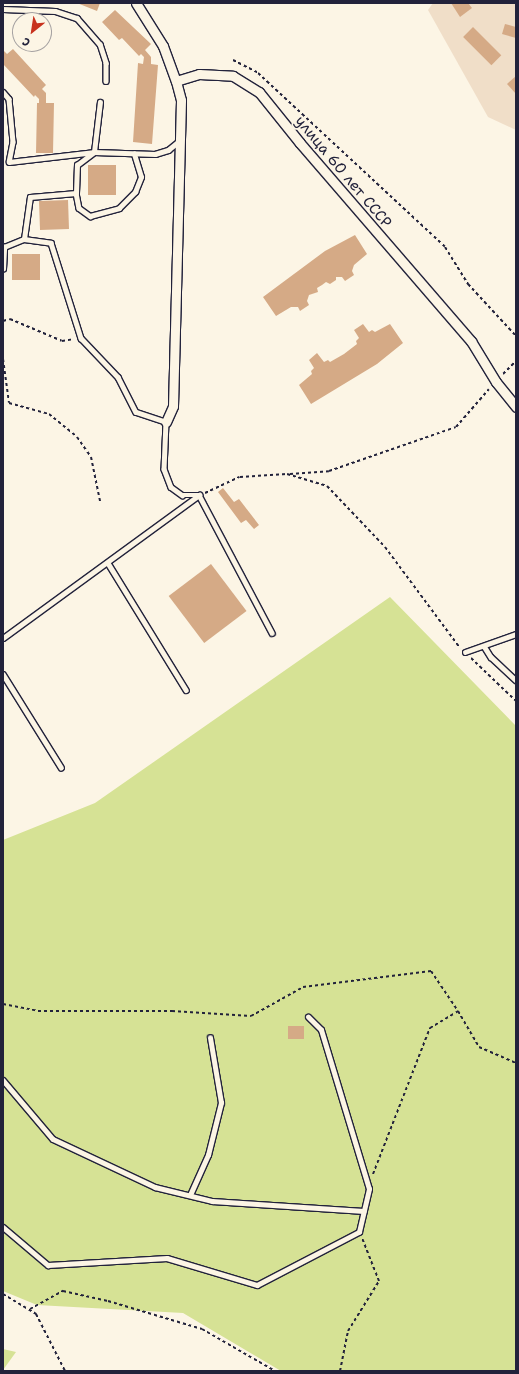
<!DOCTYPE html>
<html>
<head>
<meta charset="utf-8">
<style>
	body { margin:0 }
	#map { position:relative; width:519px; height:1374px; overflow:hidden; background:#fcf5e5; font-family:"Shantell Sans",sans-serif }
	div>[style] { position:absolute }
	.built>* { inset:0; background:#f0dec8 }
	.green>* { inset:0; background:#d6e295 }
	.building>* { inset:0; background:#d5aa86; transform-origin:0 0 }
	.path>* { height:2px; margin-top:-1px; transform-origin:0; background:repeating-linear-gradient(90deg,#22223b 0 3px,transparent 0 6px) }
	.roads { filter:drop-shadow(1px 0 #22223b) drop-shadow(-1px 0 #22223b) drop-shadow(0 1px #22223b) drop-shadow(0 -1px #22223b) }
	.service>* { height:4.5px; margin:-2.25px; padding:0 2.25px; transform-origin:2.25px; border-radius:2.25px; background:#fcf5e5 }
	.minor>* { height:9px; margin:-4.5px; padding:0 4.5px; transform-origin:4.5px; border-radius:4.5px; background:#fcf5e5 }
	span { translate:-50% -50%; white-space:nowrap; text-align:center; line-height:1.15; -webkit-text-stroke:3.5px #fcf5e5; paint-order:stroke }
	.street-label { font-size:15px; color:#22223b }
	.frame { position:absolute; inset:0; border:4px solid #22223b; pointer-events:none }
	.north { position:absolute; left:12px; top:12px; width:40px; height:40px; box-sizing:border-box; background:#fcf5e5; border:1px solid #a5a1a1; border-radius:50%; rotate:210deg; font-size:11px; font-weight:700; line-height:16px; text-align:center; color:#22223b }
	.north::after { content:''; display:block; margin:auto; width:14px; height:18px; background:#c8321e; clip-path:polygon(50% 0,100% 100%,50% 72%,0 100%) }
</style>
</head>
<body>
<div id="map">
	<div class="built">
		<i style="clip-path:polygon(433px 3px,516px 3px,516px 130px,488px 117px,428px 10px)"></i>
	</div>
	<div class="green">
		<i style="clip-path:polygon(390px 597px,516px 726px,516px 1371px,281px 1371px,183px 1313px,37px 1305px,3px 1291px,3px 840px,95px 803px)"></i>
		<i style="clip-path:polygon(3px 1349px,16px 1352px,3px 1370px)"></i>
	</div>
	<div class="building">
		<i style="clip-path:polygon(77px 3px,100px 3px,97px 11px)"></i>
		<i style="clip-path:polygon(451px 3px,468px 3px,472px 8px,460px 17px)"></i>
		<i style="clip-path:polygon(115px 10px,151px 44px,145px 50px,151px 57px,151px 64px,158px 65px,152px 144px,133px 142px,138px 63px,143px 64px,144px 57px,141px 54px,139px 56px,122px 38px,119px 40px,102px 22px)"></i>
		<i style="clip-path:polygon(505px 24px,516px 27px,516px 38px,502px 34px)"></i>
		<i style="left:473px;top:27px;width:40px;height:14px;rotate:45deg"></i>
		<i style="clip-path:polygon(13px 49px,46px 85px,42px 89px,46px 93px,46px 103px,54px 103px,53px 153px,36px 153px,37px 103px,39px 103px,39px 99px,35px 95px,34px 97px,3px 64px,3px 50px,7px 54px)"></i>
		<i style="clip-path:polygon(516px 76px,516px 94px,507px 84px)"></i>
		<i style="left:88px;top:165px;width:28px;height:30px"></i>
		<i style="left:68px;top:200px;width:29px;height:29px;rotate:88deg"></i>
		<i style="clip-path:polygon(355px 235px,367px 254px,354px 265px,352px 271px,354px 275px,345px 281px,342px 277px,336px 277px,336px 280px,330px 284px,326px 282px,322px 285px,317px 288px,318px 292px,309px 295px,307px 301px,309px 305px,300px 311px,298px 307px,291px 307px,276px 316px,263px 297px,325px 251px)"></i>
		<i style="left:12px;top:254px;width:28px;height:26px"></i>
		<i style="clip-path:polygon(363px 324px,369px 332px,372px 330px,375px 332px,390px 324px,403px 343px,377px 364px,311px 404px,299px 385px,312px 374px,311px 371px,314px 368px,309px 360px,317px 353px,324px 362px,328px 360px,330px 362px,344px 354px,357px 344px,356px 341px,359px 338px,354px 330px)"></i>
		<i style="clip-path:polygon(223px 488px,234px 502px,239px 499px,259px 525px,254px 529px,246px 520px,241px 523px,218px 492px)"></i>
		<i style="left:211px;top:564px;width:59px;height:53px;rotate:53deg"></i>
		<i style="left:304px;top:1026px;width:13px;height:16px;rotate:90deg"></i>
	</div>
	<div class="path">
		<i style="left:233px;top:60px;width:28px;rotate:27deg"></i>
		<i style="left:258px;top:73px;width:255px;rotate:42.9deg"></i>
		<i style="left:445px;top:247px;width:44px;rotate:58.1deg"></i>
		<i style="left:468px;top:284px;width:71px;rotate:47.3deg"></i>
		<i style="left:3px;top:321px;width:7px;rotate:-16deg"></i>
		<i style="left:10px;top:319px;width:56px;rotate:22.9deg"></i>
		<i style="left:62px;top:341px;width:12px;rotate:-9deg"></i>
		<i style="left:3px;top:359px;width:44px;rotate:82.2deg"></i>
		<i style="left:9px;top:403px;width:41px;rotate:15.4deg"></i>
		<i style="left:49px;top:414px;width:36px;rotate:39deg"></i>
		<i style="left:77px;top:437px;width:24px;rotate:55deg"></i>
		<i style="left:91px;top:457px;width:45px;rotate:78.4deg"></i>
		<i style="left:503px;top:374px;width:18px;rotate:-45deg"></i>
		<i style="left:290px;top:474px;width:39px;rotate:-4deg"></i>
		<i style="left:329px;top:471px;width:134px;rotate:-19.1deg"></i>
		<i style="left:456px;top:427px;width:50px;rotate:-49deg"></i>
		<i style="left:205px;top:493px;width:38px;rotate:-25deg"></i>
		<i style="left:240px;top:477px;width:47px;rotate:-3.7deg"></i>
		<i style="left:287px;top:474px;width:42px;rotate:16.7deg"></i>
		<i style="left:327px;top:486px;width:84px;rotate:46.4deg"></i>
		<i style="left:385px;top:547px;width:126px;rotate:53.4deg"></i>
		<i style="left:471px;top:658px;width:62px;rotate:43.7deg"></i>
		<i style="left:3px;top:1004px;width:36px;rotate:11deg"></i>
		<i style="left:38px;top:1011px;width:134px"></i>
		<i style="left:172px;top:1011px;width:79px;rotate:3.6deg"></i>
		<i style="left:251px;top:1016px;width:60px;rotate:-29.1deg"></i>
		<i style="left:303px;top:987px;width:129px;rotate:-7.1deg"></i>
		<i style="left:431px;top:971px;width:48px;rotate:56deg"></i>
		<i style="left:373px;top:1174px;width:157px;rotate:-68.7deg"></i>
		<i style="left:430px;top:1028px;width:33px;rotate:-31deg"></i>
		<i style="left:458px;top:1011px;width:42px;rotate:59.7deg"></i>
		<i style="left:479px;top:1047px;width:40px;rotate:23.4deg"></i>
		<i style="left:3px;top:1294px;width:39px;rotate:31deg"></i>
		<i style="left:36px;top:1314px;width:64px;rotate:63deg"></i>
		<i style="left:30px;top:1309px;width:38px;rotate:-29deg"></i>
		<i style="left:63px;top:1291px;width:46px;rotate:12.5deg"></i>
		<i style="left:108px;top:1301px;width:98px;rotate:16.6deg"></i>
		<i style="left:202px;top:1329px;width:84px;rotate:29.9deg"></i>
		<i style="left:340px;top:1371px;width:41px;rotate:-78.7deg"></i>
		<i style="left:348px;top:1331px;width:59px;rotate:-58.2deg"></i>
		<i style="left:379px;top:1281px;width:46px;rotate:-111.6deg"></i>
	</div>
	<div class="roads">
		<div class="service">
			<i style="left:3px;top:9px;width:52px;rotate:2.2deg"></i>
			<i style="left:55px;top:11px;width:23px;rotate:18deg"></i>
			<i style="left:77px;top:18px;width:35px;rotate:49deg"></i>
			<i style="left:100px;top:44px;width:20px;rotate:72deg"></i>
			<i style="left:106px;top:63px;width:18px;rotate:90deg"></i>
			<i style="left:3px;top:92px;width:9px;rotate:49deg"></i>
			<i style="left:9px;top:99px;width:43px;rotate:84.7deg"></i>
			<i style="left:13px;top:142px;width:20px;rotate:101deg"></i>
			<i style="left:9px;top:162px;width:86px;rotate:-6.7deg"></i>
			<i style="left:94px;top:152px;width:50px;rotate:-83.2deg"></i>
			<i style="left:76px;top:193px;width:15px;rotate:79deg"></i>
			<i style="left:79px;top:208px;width:14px;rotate:36deg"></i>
			<i style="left:90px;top:216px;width:30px;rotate:-15deg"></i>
			<i style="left:119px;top:208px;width:23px;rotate:-45deg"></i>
			<i style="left:135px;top:192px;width:16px;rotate:-68deg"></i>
			<i style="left:141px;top:177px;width:24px;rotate:-107deg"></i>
			<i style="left:24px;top:239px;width:27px;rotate:8deg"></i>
			<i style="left:51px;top:243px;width:100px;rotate:72.5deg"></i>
			<i style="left:81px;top:338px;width:54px;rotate:46.5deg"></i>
			<i style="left:118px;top:377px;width:39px;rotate:63deg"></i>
			<i style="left:136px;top:412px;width:32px;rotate:18deg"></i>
			<i style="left:166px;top:422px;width:47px;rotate:92.4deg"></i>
			<i style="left:164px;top:469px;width:19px;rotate:69deg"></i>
			<i style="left:171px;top:487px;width:14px;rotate:36deg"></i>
			<i style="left:182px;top:495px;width:17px"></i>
			<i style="left:3px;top:269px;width:22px;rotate:-87deg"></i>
			<i style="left:4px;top:247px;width:22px;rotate:-22deg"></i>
			<i style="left:24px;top:239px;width:42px;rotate:-81.9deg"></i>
			<i style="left:30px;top:197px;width:46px;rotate:-5deg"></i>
			<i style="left:76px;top:193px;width:28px;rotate:-88deg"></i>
			<i style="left:77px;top:165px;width:21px;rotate:-37deg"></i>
			<i style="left:94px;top:152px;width:61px;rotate:1.9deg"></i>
			<i style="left:155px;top:154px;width:14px;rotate:-17deg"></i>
			<i style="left:168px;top:150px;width:13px;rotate:-39deg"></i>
			<i style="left:199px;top:495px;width:156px;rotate:62.1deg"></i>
			<i style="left:108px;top:563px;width:149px;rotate:58.4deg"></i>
			<i style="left:3px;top:638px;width:243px;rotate:-36.1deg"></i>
			<i style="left:484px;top:646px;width:13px;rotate:58deg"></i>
			<i style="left:491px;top:657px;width:34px;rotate:43deg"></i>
			<i style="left:465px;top:652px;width:54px;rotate:-19.4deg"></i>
			<i style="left:3px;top:674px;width:110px;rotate:58.1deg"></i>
			<i style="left:3px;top:1080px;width:77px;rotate:49.7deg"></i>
			<i style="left:53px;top:1139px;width:113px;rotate:25.2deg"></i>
			<i style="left:155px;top:1187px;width:59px;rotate:13.8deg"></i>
			<i style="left:212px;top:1201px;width:152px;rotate:3.8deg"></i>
			<i style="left:190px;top:1195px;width:44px;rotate:-65.8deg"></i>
			<i style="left:208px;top:1155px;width:54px;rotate:-76deg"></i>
			<i style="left:221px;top:1103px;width:66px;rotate:-99.6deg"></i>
			<i style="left:3px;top:1227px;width:59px;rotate:40.2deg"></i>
			<i style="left:48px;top:1265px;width:119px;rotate:-3.4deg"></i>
			<i style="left:167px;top:1258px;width:94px;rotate:16.7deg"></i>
			<i style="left:257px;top:1285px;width:115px;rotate:-27.5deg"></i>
			<i style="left:359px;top:1232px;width:44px;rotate:-76.9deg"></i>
			<i style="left:369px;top:1189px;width:166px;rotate:-106.8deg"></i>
			<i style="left:321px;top:1030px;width:18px;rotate:-135deg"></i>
		</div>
		<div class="minor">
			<i style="left:136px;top:3px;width:51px;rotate:57.9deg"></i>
			<i style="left:163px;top:46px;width:37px;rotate:70deg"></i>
			<i style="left:176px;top:81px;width:24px;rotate:-17deg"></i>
			<i style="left:199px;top:74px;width:34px;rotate:3deg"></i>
			<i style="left:233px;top:76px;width:31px;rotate:32deg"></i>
			<i style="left:259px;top:92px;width:65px;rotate:51.2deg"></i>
			<i style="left:300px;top:143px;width:262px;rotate:49.2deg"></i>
			<i style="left:471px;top:341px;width:48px;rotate:58.6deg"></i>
			<i style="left:496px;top:382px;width:32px;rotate:51deg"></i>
			<i style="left:166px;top:422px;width:17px;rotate:-66deg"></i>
			<i style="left:173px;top:406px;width:306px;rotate:-88.5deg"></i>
			<i style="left:181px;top:100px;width:20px;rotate:-105deg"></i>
		</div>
	</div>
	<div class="street-label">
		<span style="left:343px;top:172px;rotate:50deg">улица 60 лет СССР</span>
	</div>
	<div class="frame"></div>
	<div class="north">С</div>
</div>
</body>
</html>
